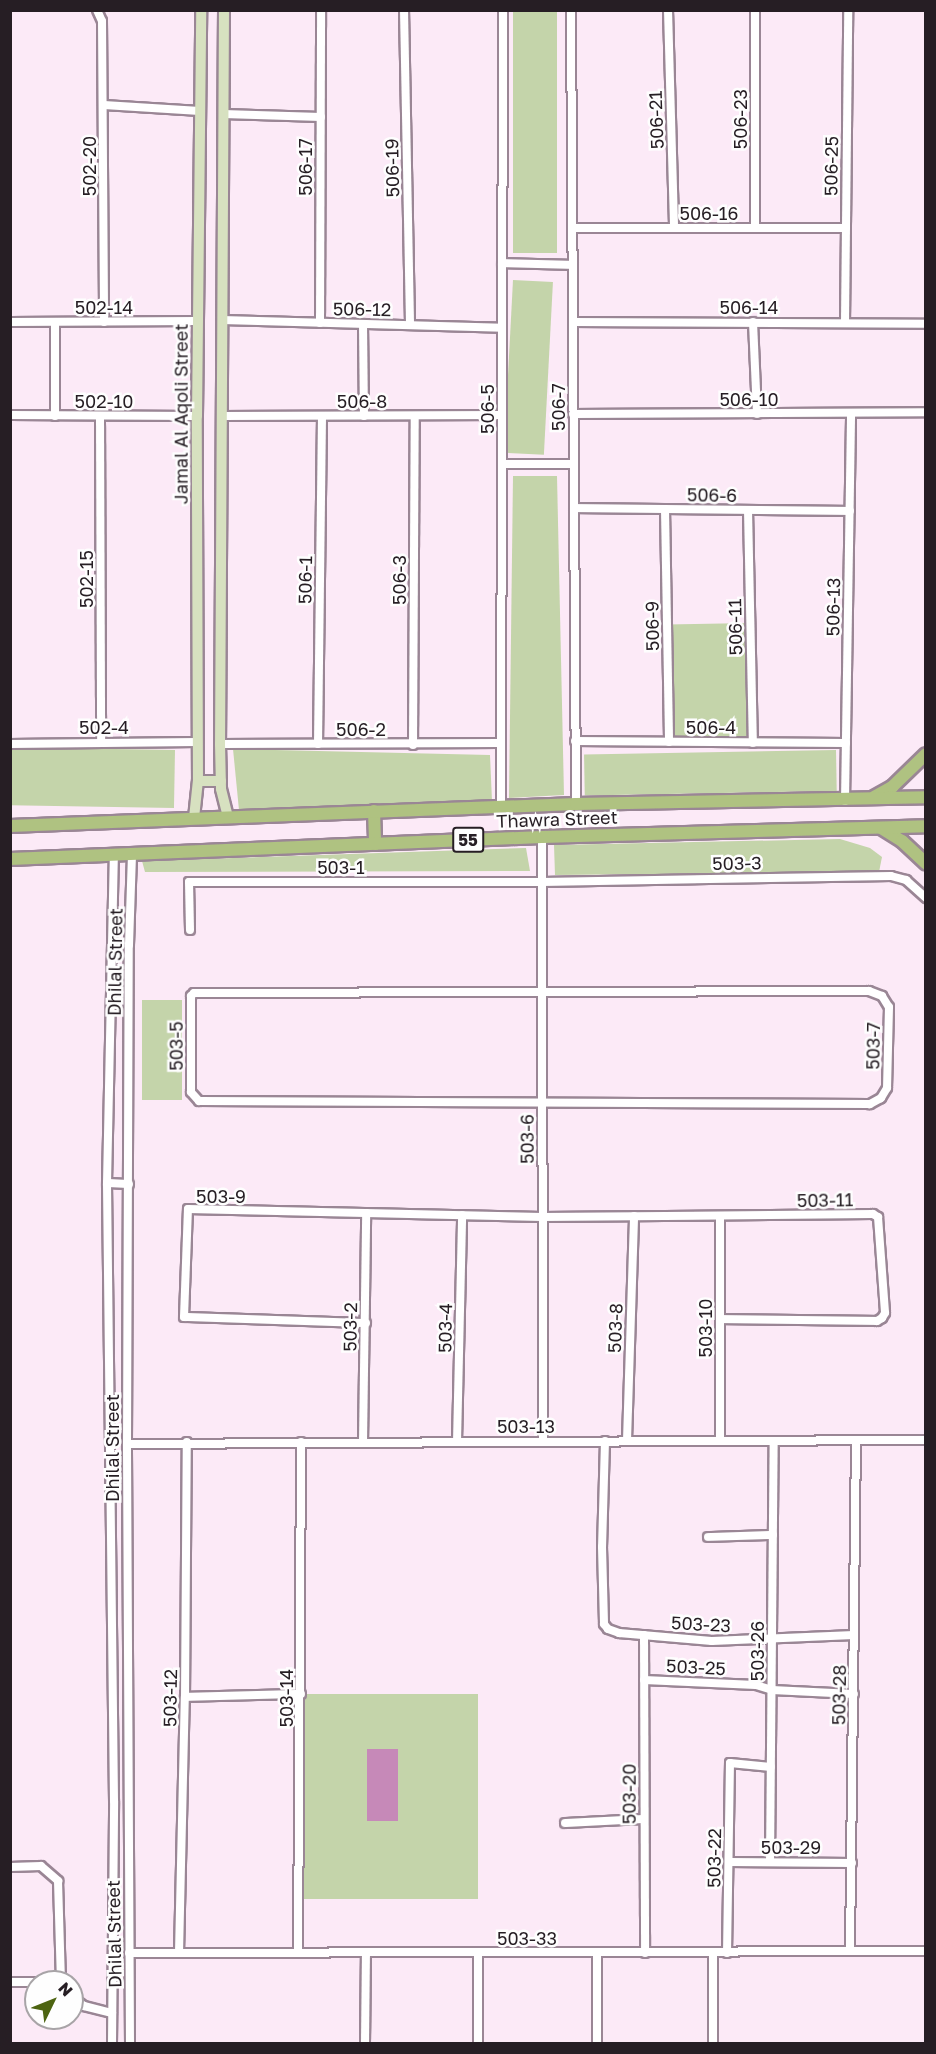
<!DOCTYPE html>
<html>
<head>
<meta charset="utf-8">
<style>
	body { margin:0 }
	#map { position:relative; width:936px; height:2054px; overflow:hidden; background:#fceaf7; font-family:"Golos Text",sans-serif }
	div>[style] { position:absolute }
	.green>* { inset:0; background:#c4d4aa; transform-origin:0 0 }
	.water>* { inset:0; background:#c689b8; transform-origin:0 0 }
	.roads { filter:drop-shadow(2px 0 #9a8695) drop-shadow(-2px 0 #9a8695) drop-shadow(0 2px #9a8695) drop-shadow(0 -2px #9a8695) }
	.street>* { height:8px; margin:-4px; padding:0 4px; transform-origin:4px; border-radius:4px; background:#fff }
	.secondary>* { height:10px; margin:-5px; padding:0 5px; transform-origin:5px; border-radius:5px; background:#d7e1c0 }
	.primary>* { height:12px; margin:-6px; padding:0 6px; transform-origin:6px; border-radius:6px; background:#afc281 }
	span { translate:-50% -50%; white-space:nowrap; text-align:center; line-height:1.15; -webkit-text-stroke:5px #fefefe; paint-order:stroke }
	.shield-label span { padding:2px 4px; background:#fefefe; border:2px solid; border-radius:4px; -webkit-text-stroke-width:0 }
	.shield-label { font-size:16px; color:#261e24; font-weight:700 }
	.street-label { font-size:18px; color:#261e24 }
	.frame { position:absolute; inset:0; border:12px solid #261e24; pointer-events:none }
	.north { position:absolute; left:24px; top:1970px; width:60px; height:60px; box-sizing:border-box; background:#fefefe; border:2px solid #a8a4a7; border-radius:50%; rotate:47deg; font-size:16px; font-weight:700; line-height:24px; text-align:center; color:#261e24 }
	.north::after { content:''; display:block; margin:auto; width:21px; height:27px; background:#4d6411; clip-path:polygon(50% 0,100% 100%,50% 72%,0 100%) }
</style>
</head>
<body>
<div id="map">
	<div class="green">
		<i style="left:513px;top:11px;width:44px;height:242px"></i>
		<i style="left:513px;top:280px;width:40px;height:173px;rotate:3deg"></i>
		<i style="clip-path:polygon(513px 476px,557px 476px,564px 795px,509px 798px)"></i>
		<i style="left:750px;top:623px;width:120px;height:83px;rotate:89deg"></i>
		<i style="clip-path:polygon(233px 749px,490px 755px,492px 801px,239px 810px)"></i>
		<i style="left:175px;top:750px;width:58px;height:164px;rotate:91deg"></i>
		<i style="left:836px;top:750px;width:41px;height:252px;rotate:89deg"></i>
		<i style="clip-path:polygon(840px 839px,870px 848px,882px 857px,879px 872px,555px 875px,554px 845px)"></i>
		<i style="clip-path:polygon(526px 848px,530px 871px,145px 872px,142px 861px)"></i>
		<i style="left:142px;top:1000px;width:40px;height:100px"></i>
		<i style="left:301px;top:1694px;width:177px;height:205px"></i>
	</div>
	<div class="water">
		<i style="left:367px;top:1749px;width:31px;height:72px"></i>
	</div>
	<div class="roads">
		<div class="street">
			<i style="left:97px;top:10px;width:12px;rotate:66deg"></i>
			<i style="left:102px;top:21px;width:301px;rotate:89.6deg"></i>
			<i style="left:404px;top:10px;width:315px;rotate:88.9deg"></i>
			<i style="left:571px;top:10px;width:794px;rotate:89.64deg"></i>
			<i style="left:668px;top:10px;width:218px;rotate:88.4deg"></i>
			<i style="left:104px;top:105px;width:96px;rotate:3.6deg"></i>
			<i style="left:223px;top:114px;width:98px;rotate:1.8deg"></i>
			<i style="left:572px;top:228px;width:274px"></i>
			<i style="left:755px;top:228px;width:218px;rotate:-90deg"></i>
			<i style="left:502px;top:263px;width:71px;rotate:1.6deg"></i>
			<i style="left:222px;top:320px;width:280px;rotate:1.6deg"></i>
			<i style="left:10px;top:322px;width:188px;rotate:-0.3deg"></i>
			<i style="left:573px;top:322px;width:353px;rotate:0.3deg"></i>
			<i style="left:753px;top:322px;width:92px;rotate:87.5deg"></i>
			<i style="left:845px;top:322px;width:312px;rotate:-89.4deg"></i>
			<i style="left:320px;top:323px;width:313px;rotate:-89.8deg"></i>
			<i style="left:363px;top:324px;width:92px;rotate:89.4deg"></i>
			<i style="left:573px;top:414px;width:353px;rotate:-0.3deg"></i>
			<i style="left:10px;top:415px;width:187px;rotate:0.3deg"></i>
			<i style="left:55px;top:416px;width:94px;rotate:-90deg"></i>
			<i style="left:100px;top:416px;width:326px;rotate:89.8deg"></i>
			<i style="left:221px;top:416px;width:281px;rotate:-0.2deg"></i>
			<i style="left:502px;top:464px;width:72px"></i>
			<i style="left:574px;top:508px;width:276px;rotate:0.6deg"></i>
			<i style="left:665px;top:509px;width:233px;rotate:89deg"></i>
			<i style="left:748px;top:510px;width:233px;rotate:88.8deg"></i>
			<i style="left:575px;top:741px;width:271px;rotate:0.4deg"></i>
			<i style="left:10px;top:744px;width:187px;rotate:-0.6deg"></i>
			<i style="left:220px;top:744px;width:281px;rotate:-0.2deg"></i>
			<i style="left:318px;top:744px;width:328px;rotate:-89.3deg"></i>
			<i style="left:413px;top:745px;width:329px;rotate:-89.7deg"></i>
			<i style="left:845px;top:801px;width:387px;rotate:-89.1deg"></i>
			<i style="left:501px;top:807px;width:797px;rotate:-89.86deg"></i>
			<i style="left:542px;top:837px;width:604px;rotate:89.91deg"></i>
			<i style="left:190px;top:930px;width:48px;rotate:-91.2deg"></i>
			<i style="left:189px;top:882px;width:353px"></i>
			<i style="left:542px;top:882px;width:349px;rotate:-1deg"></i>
			<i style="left:891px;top:876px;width:16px;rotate:15deg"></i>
			<i style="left:906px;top:880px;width:27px;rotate:42deg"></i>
			<i style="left:869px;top:991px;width:14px;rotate:21deg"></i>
			<i style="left:882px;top:996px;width:13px;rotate:58deg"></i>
			<i style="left:889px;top:1007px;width:81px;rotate:91.4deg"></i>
			<i style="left:887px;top:1088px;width:12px;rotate:121deg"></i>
			<i style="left:881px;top:1098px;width:13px;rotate:151deg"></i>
			<i style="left:870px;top:1104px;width:671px;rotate:-179.74deg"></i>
			<i style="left:199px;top:1101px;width:12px;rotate:-132deg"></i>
			<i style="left:191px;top:1092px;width:96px;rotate:-90deg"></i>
			<i style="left:191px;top:996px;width:4px;rotate:-45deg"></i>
			<i style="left:194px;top:993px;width:675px;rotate:-0.17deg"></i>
			<i style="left:107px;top:1183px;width:22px;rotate:3deg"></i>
			<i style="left:366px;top:1323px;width:182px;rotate:-178.1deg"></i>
			<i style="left:184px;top:1317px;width:108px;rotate:-87.9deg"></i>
			<i style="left:188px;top:1209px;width:354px;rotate:1.3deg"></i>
			<i style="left:542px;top:1217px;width:331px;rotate:-0.5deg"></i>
			<i style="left:873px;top:1214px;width:6px;rotate:31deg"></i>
			<i style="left:878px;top:1217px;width:96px;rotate:85.8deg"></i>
			<i style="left:885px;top:1313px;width:6px;rotate:121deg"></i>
			<i style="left:882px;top:1318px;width:6px;rotate:149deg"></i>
			<i style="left:877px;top:1321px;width:157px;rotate:-179.3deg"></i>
			<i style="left:605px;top:1441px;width:106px;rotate:91.6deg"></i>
			<i style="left:602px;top:1547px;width:77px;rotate:88.5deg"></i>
			<i style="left:604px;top:1624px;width:6px;rotate:51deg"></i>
			<i style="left:608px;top:1629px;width:12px;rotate:20deg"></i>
			<i style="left:619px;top:1633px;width:93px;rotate:4.9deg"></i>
			<i style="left:712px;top:1641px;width:142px;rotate:-2.4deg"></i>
			<i style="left:627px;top:1441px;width:225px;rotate:-88.2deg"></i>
			<i style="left:720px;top:1441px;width:225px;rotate:-90deg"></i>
			<i style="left:363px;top:1442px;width:229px;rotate:-89.2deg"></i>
			<i style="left:457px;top:1442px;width:227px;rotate:-88.7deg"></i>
			<i style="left:127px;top:1444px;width:799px;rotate:-0.29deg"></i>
			<i style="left:708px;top:1537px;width:65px;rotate:-1.8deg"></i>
			<i style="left:644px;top:1635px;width:318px;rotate:89.8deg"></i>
			<i style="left:644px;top:1680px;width:112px;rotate:2.6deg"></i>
			<i style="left:756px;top:1685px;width:17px;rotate:17deg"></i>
			<i style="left:772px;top:1690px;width:82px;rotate:2.8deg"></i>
			<i style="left:185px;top:1697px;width:116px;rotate:-1.5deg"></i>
			<i style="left:565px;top:1823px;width:79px;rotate:-2.9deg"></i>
			<i style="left:729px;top:1862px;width:123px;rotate:0.5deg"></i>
			<i style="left:770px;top:1862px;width:421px;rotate:-89.5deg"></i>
			<i style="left:10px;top:1867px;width:31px;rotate:-2deg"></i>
			<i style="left:41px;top:1866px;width:23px;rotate:41deg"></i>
			<i style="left:58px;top:1881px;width:101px;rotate:88.3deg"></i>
			<i style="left:850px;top:1951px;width:511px;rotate:-89.33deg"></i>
			<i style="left:129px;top:1953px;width:797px;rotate:-0.14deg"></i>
			<i style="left:179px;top:1953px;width:256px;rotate:-88.7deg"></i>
			<i style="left:185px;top:1697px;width:255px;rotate:-89.6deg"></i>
			<i style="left:298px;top:1953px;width:511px;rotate:-89.66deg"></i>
			<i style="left:478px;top:1953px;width:91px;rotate:90deg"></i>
			<i style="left:597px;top:1953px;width:91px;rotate:90deg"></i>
			<i style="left:727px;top:1953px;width:190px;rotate:-89.1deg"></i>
			<i style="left:730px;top:1763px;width:41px;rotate:5.6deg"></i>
			<i style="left:10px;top:1982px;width:46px"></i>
			<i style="left:72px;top:1997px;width:15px;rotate:37deg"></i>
			<i style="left:84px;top:2006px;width:29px;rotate:14deg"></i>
			<i style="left:112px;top:2044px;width:243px;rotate:-89.5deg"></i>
			<i style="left:114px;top:1801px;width:618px;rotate:-90.65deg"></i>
			<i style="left:107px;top:1183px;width:328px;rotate:-88.8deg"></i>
			<i style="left:130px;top:2044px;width:600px;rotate:-90.29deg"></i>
			<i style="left:127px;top:1444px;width:499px;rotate:-89.8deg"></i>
			<i style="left:129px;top:945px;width:92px;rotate:-88.1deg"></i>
			<i style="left:365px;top:2044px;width:91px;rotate:-89.4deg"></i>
			<i style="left:713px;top:2044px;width:91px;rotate:-90deg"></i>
		</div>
		<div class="secondary">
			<i style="left:224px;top:10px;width:734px;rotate:90.31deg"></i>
			<i style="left:220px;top:744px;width:45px;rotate:88.7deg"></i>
			<i style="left:221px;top:789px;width:29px;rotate:76deg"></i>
			<i style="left:198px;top:781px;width:23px"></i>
			<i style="left:194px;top:818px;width:37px;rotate:-84deg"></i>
			<i style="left:198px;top:781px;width:365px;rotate:-90.2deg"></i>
			<i style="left:197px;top:416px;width:406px;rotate:-89.4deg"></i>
		</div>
		<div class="primary">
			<i style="left:874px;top:797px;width:21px;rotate:-29deg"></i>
			<i style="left:892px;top:787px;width:47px;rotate:-44.1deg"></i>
			<i style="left:374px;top:811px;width:33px;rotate:88deg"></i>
			<i style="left:10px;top:826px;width:566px;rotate:-2.23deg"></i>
			<i style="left:576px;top:804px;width:350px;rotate:-1.1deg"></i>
			<i style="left:881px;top:828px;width:25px;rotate:32deg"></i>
			<i style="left:902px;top:841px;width:33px;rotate:43deg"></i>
			<i style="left:10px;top:859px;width:532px;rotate:-2.37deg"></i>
			<i style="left:542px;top:837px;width:384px;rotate:-1.6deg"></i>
		</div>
	</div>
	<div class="shield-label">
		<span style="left:468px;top:840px">55</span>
	</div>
	<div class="street-label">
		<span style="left:740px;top:119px;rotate:-90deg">506-23</span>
		<span style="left:656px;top:120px;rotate:-92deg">506-21</span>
		<span style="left:89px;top:166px;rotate:-90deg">502-20</span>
		<span style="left:831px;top:166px;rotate:-89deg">506-25</span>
		<span style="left:305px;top:167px;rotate:-90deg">506-17</span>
		<span style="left:392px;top:168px;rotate:-91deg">506-19</span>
		<span style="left:709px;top:213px">506-16</span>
		<span style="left:104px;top:307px">502-14</span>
		<span style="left:749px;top:307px">506-14</span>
		<span style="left:362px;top:309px;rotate:1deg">506-12</span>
		<span style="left:749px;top:399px">506-10</span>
		<span style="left:104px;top:401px">502-10</span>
		<span style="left:362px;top:401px">506-8</span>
		<span style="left:558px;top:407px;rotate:-90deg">506-7</span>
		<span style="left:487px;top:409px;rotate:-90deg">506-5</span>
		<span style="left:181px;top:414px;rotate:-90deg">Jamal Al Aqoli Street</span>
		<span style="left:712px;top:495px;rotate:1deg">506-6</span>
		<span style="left:86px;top:579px;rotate:-90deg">502-15</span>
		<span style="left:305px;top:580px;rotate:-89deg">506-1</span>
		<span style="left:399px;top:580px;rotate:-90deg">506-3</span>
		<span style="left:833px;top:607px;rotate:-89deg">506-13</span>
		<span style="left:652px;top:626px;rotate:-91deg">506-9</span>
		<span style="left:735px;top:627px;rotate:-91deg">506-11</span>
		<span style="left:104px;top:727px">502-4</span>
		<span style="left:711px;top:727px">506-4</span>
		<span style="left:361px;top:729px">506-2</span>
		<span style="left:557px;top:819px;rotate:-2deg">Thawra Street</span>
		<span style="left:737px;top:863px;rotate:-1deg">503-3</span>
		<span style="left:341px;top:867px">503-1</span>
		<span style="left:115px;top:962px;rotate:-89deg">Dhilal Street</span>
		<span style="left:176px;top:1046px;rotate:-90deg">503-5</span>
		<span style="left:873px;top:1046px;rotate:-89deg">503-7</span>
		<span style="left:527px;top:1139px;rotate:-90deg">503-6</span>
		<span style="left:221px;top:1196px">503-9</span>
		<span style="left:825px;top:1200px;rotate:-1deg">503-11</span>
		<span style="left:350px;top:1327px;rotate:-89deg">503-2</span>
		<span style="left:445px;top:1328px;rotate:-89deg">503-4</span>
		<span style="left:615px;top:1328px;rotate:-88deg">503-8</span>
		<span style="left:705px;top:1328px;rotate:-90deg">503-10</span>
		<span style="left:526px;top:1426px">503-13</span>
		<span style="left:112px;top:1448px;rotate:-90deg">Dhilal Street</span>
		<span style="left:701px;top:1624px;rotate:3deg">503-23</span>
		<span style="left:757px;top:1651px;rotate:-90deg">503-26</span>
		<span style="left:696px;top:1667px;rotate:3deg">503-25</span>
		<span style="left:839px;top:1695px;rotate:-89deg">503-28</span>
		<span style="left:170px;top:1698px;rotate:-89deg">503-12</span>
		<span style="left:286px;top:1698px;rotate:-90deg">503-14</span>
		<span style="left:629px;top:1794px;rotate:-90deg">503-20</span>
		<span style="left:791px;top:1847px">503-29</span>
		<span style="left:714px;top:1858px;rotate:-89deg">503-22</span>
		<span style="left:114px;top:1934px;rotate:-91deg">Dhilal Street</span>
		<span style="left:527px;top:1938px">503-33</span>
	</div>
	<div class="frame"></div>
	<div class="north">N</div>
</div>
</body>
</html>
